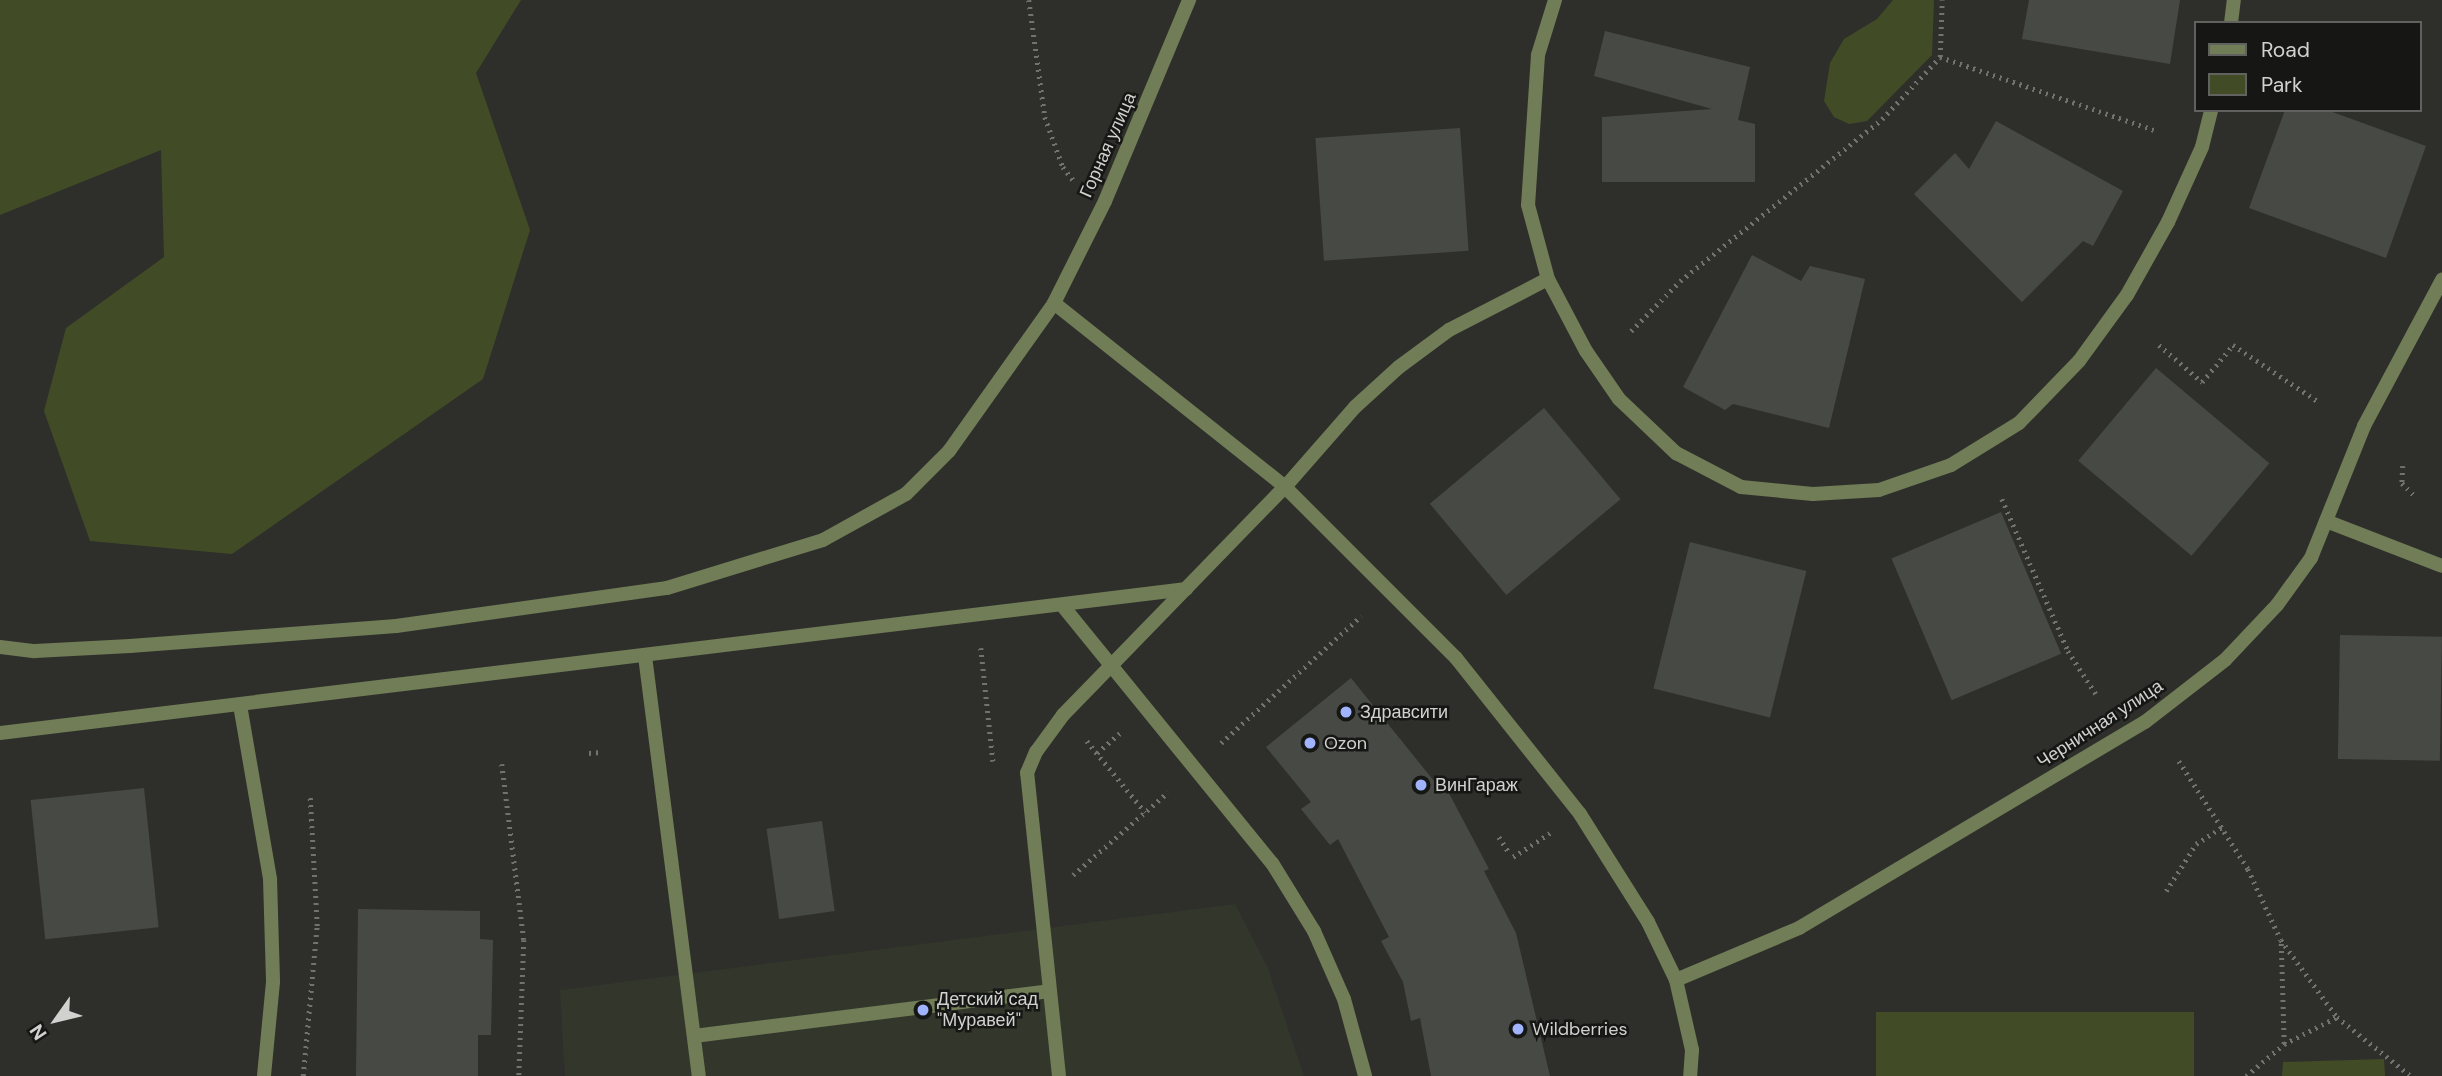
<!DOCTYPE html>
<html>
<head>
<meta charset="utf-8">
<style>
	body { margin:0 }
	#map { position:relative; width:2442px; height:1076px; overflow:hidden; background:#2e2f2b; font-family:"DM Sans",sans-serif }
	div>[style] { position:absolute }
	.built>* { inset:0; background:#32362b }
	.green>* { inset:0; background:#414c26; transform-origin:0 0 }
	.building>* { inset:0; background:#474944; transform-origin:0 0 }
	.path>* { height:4.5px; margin-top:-2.25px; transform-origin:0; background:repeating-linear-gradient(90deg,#72736f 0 2px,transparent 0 7px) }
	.service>* { height:14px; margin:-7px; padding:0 7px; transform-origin:7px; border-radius:7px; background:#707d56 }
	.minor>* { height:14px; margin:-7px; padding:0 7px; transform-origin:7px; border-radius:7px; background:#707d56 }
	.dots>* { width:19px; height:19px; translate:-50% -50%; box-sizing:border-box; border:4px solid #161715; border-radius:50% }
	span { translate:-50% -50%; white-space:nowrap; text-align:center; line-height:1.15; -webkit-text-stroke:5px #161715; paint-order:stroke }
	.street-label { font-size:18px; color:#d1d2cf }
	.poi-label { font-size:18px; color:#d1d2cf }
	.left { translate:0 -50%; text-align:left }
	.legend { position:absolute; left:2194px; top:21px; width:228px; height:91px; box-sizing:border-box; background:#161715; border:2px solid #61625f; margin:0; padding:9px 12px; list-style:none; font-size:21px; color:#d1d2cf }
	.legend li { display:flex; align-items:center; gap:14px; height:35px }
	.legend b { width:35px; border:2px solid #61625f }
	.north { position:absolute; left:21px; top:985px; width:70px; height:70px; -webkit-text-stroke:5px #161715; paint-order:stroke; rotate:236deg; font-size:19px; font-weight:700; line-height:28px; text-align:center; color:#d1d2cf }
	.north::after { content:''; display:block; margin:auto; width:24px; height:32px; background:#d1d2cf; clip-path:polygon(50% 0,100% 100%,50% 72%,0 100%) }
</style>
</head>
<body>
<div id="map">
	<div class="built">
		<i style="clip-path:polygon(1235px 904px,1267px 966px,1304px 1076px,565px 1076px,560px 990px)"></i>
	</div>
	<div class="green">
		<i style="clip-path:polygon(0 0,521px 0,476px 73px,530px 230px,483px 379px,232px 554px,90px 541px,44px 411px,66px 328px,164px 257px,161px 150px,0 215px)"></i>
		<i style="clip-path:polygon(1893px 0,1934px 0,1932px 55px,1867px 121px,1849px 124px,1834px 117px,1824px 101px,1830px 63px,1844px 39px,1877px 19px)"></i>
		<i style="left:2194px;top:1012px;width:64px;height:318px;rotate:90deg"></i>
		<i style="clip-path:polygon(2384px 1059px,2385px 1076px,2282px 1076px,2283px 1062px)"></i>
	</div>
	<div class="building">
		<i style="clip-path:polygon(2029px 0,2180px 0,2170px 64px,2022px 39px)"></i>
		<i style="clip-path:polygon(1605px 31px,1750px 67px,1738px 120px,1755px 124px,1755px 182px,1602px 182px,1602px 117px,1712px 109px,1594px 76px)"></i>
		<i style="clip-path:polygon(2285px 110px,2327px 110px,2426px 146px,2386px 258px,2249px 208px)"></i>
		<i style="clip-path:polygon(1996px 121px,2123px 191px,2093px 246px,2083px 241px,2022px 302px,1914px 194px,1955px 153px,1969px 169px)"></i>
		<i style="left:1460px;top:128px;width:123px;height:145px;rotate:86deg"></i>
		<i style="clip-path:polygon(1752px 255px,1801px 281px,1810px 266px,1865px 279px,1829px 428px,1733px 404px,1725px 410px,1683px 387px)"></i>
		<i style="left:2156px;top:368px;width:148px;height:121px;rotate:40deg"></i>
		<i style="left:1544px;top:408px;width:119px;height:149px;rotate:50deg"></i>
		<i style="left:2001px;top:512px;width:154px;height:119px;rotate:67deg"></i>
		<i style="left:1690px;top:542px;width:120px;height:151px;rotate:14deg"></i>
		<i style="left:2340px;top:635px;width:102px;height:124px;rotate:1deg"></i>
		<i style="clip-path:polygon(1351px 678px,1438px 786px,1443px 782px,1489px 869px,1484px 871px,1516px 933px,1550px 1076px,1431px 1076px,1420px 1018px,1411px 1021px,1403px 982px,1381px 941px,1389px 937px,1338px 839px,1330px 845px,1301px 809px,1311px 802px,1266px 747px)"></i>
		<i style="left:144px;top:788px;width:140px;height:114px;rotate:84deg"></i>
		<i style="left:822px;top:821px;width:91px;height:56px;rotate:82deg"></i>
		<i style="clip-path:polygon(358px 909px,480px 911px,480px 939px,493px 940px,491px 1035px,478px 1035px,478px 1076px,356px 1076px)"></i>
	</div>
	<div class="path">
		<i style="left:1029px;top:0;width:118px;rotate:82.2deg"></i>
		<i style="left:1045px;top:117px;width:53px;rotate:70.2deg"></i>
		<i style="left:1063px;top:167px;width:18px;rotate:52deg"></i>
		<i style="left:1940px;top:57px;width:226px;rotate:18.8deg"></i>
		<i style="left:1631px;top:331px;width:70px;rotate:-45.6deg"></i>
		<i style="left:1680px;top:281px;width:259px;rotate:-38.7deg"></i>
		<i style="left:1882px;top:119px;width:85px;rotate:-46.9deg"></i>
		<i style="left:1940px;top:57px;width:57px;rotate:-88deg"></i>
		<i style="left:2159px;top:345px;width:57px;rotate:40.7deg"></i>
		<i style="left:2202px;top:382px;width:48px;rotate:-50deg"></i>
		<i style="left:2233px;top:345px;width:103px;rotate:33.5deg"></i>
		<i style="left:2403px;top:466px;width:17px;rotate:93deg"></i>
		<i style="left:2402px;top:483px;width:18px;rotate:45deg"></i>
		<i style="left:2002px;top:499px;width:166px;rotate:66.5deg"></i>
		<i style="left:2068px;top:651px;width:51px;rotate:56.9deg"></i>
		<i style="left:981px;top:648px;width:114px;rotate:83.9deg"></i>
		<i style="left:1087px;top:741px;width:92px;rotate:50.8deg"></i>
		<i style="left:1221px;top:743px;width:189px;rotate:-42.2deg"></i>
		<i style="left:589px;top:753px;width:12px;rotate:-5deg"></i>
		<i style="left:1097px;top:753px;width:30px;rotate:-41deg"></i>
		<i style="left:2179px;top:761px;width:128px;rotate:57.4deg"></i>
		<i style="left:2248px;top:869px;width:78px;rotate:65.1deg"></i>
		<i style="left:2281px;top:940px;width:95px;rotate:54deg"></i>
		<i style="left:2337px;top:1017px;width:95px;rotate:38.6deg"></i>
		<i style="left:502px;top:764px;width:177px;rotate:82.9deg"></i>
		<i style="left:524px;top:940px;width:136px;rotate:92.1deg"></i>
		<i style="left:1499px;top:837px;width:17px;rotate:57deg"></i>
		<i style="left:1513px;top:857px;width:44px;rotate:-33deg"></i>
		<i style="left:1073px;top:875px;width:126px;rotate:-41.1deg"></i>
		<i style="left:2166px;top:891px;width:56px;rotate:-57.4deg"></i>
		<i style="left:2196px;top:844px;width:33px;rotate:-33deg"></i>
		<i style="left:2284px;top:1044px;width:59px;rotate:-27deg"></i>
		<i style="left:303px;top:1076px;width:151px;rotate:-84.7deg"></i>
		<i style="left:317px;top:926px;width:129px;rotate:-93.1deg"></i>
		<i style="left:2246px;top:1076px;width:50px;rotate:-40.1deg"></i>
		<i style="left:2284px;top:1044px;width:103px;rotate:-91.7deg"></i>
	</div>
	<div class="service">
		<i style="left:1062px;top:605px;width:333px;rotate:50.9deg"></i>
		<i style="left:1272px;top:863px;width:80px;rotate:58.3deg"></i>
		<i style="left:1314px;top:931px;width:74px;rotate:66.2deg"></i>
		<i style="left:1344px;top:999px;width:80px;rotate:74.7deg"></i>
		<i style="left:645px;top:656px;width:423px;rotate:82.7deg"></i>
		<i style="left:240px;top:705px;width:177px;rotate:80.2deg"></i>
		<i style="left:270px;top:879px;width:103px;rotate:88.3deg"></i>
		<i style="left:273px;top:982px;width:94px;rotate:95.5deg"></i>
		<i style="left:0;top:733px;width:1195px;rotate:-6.92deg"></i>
		<i style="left:694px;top:1036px;width:358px;rotate:-7.2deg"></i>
		<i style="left:1059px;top:1076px;width:305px;rotate:-96deg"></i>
		<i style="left:1027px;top:773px;width:23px;rotate:-67deg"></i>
		<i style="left:1036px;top:752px;width:46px;rotate:-53.9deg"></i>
		<i style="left:1063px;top:715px;width:318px;rotate:-45.8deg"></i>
	</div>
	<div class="minor">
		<i style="left:1555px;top:0;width:58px;rotate:107.2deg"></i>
		<i style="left:1538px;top:55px;width:150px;rotate:93.8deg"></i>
		<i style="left:1528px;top:205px;width:77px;rotate:74.9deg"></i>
		<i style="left:1548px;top:279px;width:81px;rotate:62.2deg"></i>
		<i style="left:1586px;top:351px;width:58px;rotate:55.5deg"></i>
		<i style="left:1619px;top:399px;width:79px;rotate:43.5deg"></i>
		<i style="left:1676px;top:453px;width:73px;rotate:27.6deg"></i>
		<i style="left:1741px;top:487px;width:72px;rotate:5.6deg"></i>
		<i style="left:1813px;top:494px;width:66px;rotate:-3.5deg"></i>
		<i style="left:1879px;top:490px;width:76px;rotate:-19.1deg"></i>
		<i style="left:1951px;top:465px;width:80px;rotate:-31.7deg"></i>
		<i style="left:2019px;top:423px;width:86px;rotate:-45.9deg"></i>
		<i style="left:2079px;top:361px;width:82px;rotate:-54deg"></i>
		<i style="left:2127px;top:295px;width:84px;rotate:-60.7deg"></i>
		<i style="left:2168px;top:222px;width:82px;rotate:-65.6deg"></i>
		<i style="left:2202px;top:147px;width:38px;rotate:-76deg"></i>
		<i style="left:2231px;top:23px;width:23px;rotate:-83deg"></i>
		<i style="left:1054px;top:303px;width:295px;rotate:38.5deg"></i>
		<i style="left:1285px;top:487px;width:242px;rotate:45deg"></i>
		<i style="left:1456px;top:658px;width:199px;rotate:51.5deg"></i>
		<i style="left:1580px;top:814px;width:128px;rotate:57.8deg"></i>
		<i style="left:1648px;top:922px;width:64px;rotate:64.2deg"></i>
		<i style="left:1676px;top:980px;width:72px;rotate:77.1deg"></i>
		<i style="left:1692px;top:1050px;width:26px;rotate:94deg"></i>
		<i style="left:1285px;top:487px;width:106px;rotate:-48.8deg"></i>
		<i style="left:1355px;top:407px;width:59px;rotate:-42.3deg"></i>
		<i style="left:1399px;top:367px;width:62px;rotate:-36.5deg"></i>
		<i style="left:1449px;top:330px;width:111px;rotate:-27.3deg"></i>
		<i style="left:2326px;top:521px;width:124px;rotate:21.2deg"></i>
		<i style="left:0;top:647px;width:35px;rotate:7deg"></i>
		<i style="left:35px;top:651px;width:95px;rotate:-3deg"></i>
		<i style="left:130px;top:646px;width:267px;rotate:-4.3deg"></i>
		<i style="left:396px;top:626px;width:274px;rotate:-8deg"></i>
		<i style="left:667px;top:588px;width:163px;rotate:-17.1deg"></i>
		<i style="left:823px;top:540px;width:95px;rotate:-29deg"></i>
		<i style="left:906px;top:494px;width:61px;rotate:-45deg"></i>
		<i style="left:949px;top:451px;width:181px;rotate:-54.6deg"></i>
		<i style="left:1054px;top:303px;width:114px;rotate:-63.4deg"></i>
		<i style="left:1105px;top:201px;width:218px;rotate:-67.3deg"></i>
		<i style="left:1676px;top:980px;width:134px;rotate:-22.9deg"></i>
		<i style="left:1799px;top:928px;width:403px;rotate:-30.8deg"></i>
		<i style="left:2145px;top:722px;width:101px;rotate:-37.8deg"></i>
		<i style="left:2225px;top:660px;width:76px;rotate:-46.6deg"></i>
		<i style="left:2277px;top:605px;width:58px;rotate:-54.1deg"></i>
		<i style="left:2311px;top:558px;width:142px;rotate:-68.1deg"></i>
		<i style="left:2364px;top:426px;width:166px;rotate:-61.9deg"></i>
	</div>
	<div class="dots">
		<i style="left:1346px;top:712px;background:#a0b3fd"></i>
		<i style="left:1310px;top:743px;background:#a0b3fd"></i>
		<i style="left:1421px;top:785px;background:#a0b3fd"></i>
		<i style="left:923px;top:1010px;background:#a0b3fd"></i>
		<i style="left:1518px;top:1029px;background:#a0b3fd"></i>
	</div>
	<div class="street-label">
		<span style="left:1108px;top:145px;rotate:-66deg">Горная улица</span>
		<span style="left:2100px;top:724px;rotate:-33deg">Черничная улица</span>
	</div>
	<div class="poi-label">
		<span class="left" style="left:1360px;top:712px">Здравсити</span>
		<span class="left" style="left:1324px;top:743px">Ozon</span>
		<span class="left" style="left:1435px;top:785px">ВинГараж</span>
		<span class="left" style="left:937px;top:1010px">Детский сад<br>"Муравей"</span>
		<span class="left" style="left:1532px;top:1029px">Wildberries</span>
	</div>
	<ul class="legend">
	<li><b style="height:9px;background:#707d56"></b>Road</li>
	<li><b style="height:19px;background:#414c26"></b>Park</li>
	</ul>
	<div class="north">N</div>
</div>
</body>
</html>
